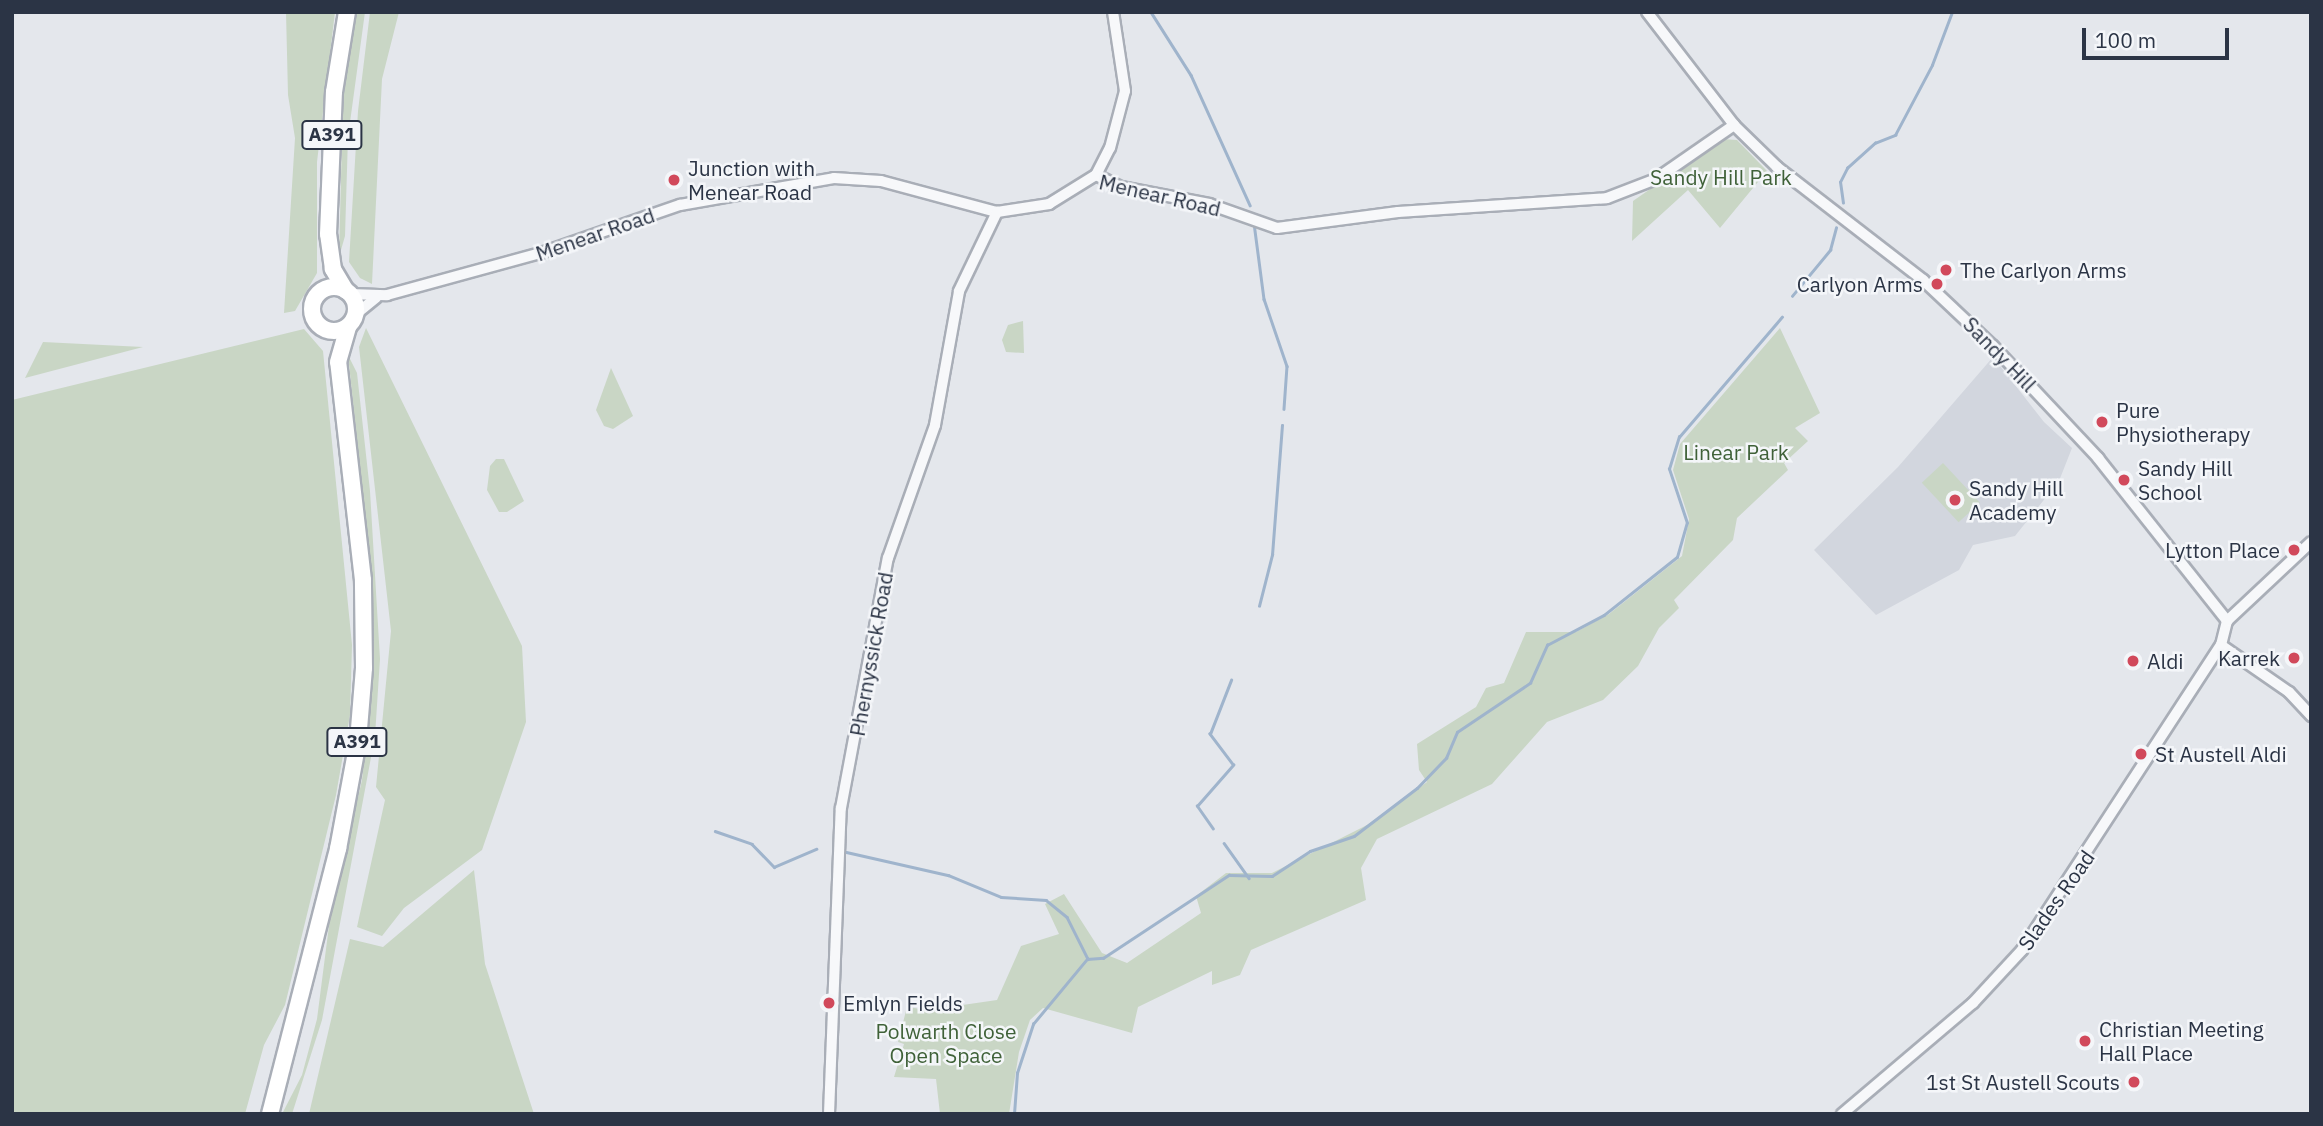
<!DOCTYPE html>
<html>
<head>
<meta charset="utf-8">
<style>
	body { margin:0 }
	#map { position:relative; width:2323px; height:1126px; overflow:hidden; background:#e4e7ec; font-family:"IBM Plex Sans",sans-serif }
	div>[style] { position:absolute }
	.built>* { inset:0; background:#d2d6de }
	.green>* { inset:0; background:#c9d6c5; transform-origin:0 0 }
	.stream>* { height:2.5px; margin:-1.25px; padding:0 1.25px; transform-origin:1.25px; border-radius:1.25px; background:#9fb4cc }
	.roads { filter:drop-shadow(2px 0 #a9aeb7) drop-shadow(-2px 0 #a9aeb7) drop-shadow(0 2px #a9aeb7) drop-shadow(0 -2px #a9aeb7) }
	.minor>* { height:10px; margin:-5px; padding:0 5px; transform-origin:5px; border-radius:5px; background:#f7f8fa }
	.highway>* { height:16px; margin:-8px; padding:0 8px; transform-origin:8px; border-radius:8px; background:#fff }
	.highway>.ring { margin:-8px; padding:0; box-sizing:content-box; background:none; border:16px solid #fff; border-radius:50% }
	.dots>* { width:19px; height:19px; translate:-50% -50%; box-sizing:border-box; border:4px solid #f4f6f9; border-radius:50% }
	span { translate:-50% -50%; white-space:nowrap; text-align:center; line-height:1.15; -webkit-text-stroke:5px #f4f6f9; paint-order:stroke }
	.shield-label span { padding:2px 5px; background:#f4f6f9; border:2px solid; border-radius:5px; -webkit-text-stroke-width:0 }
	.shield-label { font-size:19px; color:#2b3445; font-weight:700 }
	.poi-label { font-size:21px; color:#2b3445 }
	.left { translate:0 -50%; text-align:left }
	.right { translate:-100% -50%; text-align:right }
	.park-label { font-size:21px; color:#3f6138 }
	.street-label { font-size:21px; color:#2b3445 }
	.frame { position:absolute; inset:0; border:14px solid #2b3445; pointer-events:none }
	.scale { position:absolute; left:2082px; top:28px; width:147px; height:32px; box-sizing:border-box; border:4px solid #2b3445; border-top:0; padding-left:9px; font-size:21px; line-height:24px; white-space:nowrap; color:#2b3445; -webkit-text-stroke:5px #f4f6f9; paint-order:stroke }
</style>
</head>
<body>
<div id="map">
	<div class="built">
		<i style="clip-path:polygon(1993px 357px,2044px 422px,2072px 448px,2059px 481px,2015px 536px,1973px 545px,1959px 570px,1876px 615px,1814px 550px,1898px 467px)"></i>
	</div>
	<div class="green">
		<i style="clip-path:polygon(286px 12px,335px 12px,317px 162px,317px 273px,295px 311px,284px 313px,295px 138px,288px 95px)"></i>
		<i style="clip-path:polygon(356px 12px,365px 12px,348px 137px,345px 236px,339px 257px,343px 99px)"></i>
		<i style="clip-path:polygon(370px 12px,399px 12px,382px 79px,372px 284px,360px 278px,349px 262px,358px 111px)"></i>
		<i style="clip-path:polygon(1722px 139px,1737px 140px,1767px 171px,1720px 228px,1688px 190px,1632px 241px,1633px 201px)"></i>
		<i style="clip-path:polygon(1023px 321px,1024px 353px,1006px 352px,1002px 340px,1008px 325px)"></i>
		<i style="clip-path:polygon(366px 328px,522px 646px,526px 722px,482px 850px,404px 908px,382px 936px,357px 927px,385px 800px,376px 787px,391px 631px,359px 347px)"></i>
		<i style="clip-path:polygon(1780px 328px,1820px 413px,1795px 428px,1808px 441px,1784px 463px,1788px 470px,1737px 518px,1733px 540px,1674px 600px,1679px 608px,1659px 628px,1638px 666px,1603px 700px,1547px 722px,1492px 784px,1377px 839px,1361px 868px,1366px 900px,1251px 950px,1240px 975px,1212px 985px,1212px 971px,1138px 1007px,1132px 1033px,1043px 1008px,1030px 1020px,1019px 1052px,1009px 1114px,940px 1114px,936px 1079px,894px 1077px,904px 1044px,898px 1042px,907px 1007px,928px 1010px,997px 1000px,1021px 946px,1059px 934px,1045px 904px,1064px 894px,1102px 953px,1127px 963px,1201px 913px,1196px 896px,1226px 873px,1272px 873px,1367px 825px,1427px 782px,1419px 770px,1417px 744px,1476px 707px,1486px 688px,1504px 683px,1526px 632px,1576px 632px,1609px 614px,1682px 556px,1689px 519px,1673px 470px,1680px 444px)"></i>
		<i style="clip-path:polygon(304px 329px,323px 351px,352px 645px,350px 715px,336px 795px,285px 1005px,264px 1045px,245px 1114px,12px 1114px,12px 400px)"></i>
		<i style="clip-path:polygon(43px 342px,143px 347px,25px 378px)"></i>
		<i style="clip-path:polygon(348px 355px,357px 373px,370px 491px,380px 659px,375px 736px,322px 1020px,292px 1114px,282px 1114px,302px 1075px,317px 1019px,330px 918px,362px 780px,373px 680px,368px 544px)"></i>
		<i style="clip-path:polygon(611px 368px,633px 416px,613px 429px,604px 426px,596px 410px)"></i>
		<i style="clip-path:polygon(496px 459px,504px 459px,524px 501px,507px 512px,499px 512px,487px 490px,490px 466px)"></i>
		<i style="left:1943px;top:463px;width:54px;height:29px;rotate:47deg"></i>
		<i style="clip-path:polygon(474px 870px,485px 964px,534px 1114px,309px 1114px,350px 939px,383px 947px)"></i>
	</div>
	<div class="stream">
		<i style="left:1151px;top:12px;width:75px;rotate:57.6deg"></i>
		<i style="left:1191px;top:75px;width:143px;rotate:65.6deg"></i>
		<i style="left:1843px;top:203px;width:21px;rotate:-98deg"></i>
		<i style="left:1840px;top:182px;width:16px;rotate:-63deg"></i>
		<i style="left:1847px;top:168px;width:38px;rotate:-42deg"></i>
		<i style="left:1875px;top:143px;width:22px;rotate:-22deg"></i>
		<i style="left:1895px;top:135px;width:79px;rotate:-62.1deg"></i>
		<i style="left:1932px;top:65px;width:57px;rotate:-69.3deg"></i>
		<i style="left:1254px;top:223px;width:77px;rotate:82.5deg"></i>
		<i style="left:1264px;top:299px;width:71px;rotate:71.1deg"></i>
		<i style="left:1287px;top:366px;width:43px;rotate:94deg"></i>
		<i style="left:1792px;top:296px;width:60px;rotate:-50.4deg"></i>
		<i style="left:1830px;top:250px;width:23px;rotate:-75deg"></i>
		<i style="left:1259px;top:606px;width:53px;rotate:-75.7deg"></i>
		<i style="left:1272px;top:555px;width:130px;rotate:-85.6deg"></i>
		<i style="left:1213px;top:829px;width:28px;rotate:-125deg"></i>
		<i style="left:1197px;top:806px;width:55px;rotate:-48.7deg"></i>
		<i style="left:1233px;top:765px;width:39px;rotate:-127deg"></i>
		<i style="left:1210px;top:734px;width:58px;rotate:-68.7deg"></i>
		<i style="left:715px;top:831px;width:39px;rotate:19deg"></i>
		<i style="left:752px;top:844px;width:32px;rotate:46deg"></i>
		<i style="left:774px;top:867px;width:46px;rotate:-23.2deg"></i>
		<i style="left:1224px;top:843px;width:43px;rotate:54.5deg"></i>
		<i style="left:842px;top:851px;width:109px;rotate:12.8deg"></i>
		<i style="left:948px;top:875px;width:57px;rotate:22.5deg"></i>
		<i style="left:1001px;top:897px;width:45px;rotate:3.8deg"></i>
		<i style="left:1046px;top:900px;width:27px;rotate:39deg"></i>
		<i style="left:1067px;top:917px;width:47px;rotate:63.4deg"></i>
		<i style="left:1014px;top:1114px;width:41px;rotate:-85.8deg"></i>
		<i style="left:1017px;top:1073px;width:52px;rotate:-71.9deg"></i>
		<i style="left:1033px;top:1024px;width:85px;rotate:-50.3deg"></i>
		<i style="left:1087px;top:959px;width:16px;rotate:-4deg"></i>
		<i style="left:1103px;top:958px;width:151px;rotate:-33.4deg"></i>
		<i style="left:1229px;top:875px;width:43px;rotate:1.3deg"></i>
		<i style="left:1272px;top:876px;width:45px;rotate:-33.3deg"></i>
		<i style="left:1310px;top:851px;width:46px;rotate:-18.8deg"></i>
		<i style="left:1354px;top:836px;width:79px;rotate:-37.3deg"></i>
		<i style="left:1417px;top:788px;width:42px;rotate:-46deg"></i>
		<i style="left:1446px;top:758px;width:28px;rotate:-67deg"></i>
		<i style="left:1457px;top:732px;width:88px;rotate:-33.9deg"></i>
		<i style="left:1530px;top:683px;width:42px;rotate:-65.9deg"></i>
		<i style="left:1547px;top:645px;width:64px;rotate:-27.8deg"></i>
		<i style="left:1604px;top:615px;width:93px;rotate:-38.5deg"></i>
		<i style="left:1677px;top:557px;width:35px;rotate:-74deg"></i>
		<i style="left:1687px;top:523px;width:57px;rotate:-108.4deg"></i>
		<i style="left:1669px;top:469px;width:34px;rotate:-73deg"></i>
		<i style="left:1679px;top:437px;width:158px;rotate:-49.4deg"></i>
	</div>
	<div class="roads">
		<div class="minor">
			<i style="left:1647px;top:12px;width:143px;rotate:52.4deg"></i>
			<i style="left:1734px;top:125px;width:60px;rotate:44.3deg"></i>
			<i style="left:1777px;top:167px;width:185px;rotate:37.7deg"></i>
			<i style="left:1923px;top:280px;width:96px;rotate:43.3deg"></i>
			<i style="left:1993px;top:346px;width:154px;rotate:46.8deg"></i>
			<i style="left:2098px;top:458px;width:208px;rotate:51.6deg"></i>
			<i style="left:1096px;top:175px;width:28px;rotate:26deg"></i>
			<i style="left:1121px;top:187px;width:90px;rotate:10.9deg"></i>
			<i style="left:1209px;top:204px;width:72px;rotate:19.4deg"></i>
			<i style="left:1277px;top:228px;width:122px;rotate:-7.5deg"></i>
			<i style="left:1398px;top:212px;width:209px;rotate:-3.8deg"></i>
			<i style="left:1607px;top:198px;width:53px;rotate:-21.2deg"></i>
			<i style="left:1656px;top:179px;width:95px;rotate:-34.7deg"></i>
			<i style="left:350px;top:294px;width:37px;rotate:2deg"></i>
			<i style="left:387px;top:295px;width:160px;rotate:-15.3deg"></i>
			<i style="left:541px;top:253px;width:147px;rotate:-19.1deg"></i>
			<i style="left:680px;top:205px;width:156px;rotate:-9.9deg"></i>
			<i style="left:834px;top:178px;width:47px;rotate:3.7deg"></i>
			<i style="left:881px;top:181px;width:120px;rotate:15deg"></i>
			<i style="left:997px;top:212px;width:53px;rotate:-8.7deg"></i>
			<i style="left:1049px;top:204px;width:55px;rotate:-31.7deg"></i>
			<i style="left:1096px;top:175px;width:30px;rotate:-63deg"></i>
			<i style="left:1110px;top:148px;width:59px;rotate:-75.3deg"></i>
			<i style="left:1125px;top:91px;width:80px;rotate:-98.6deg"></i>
			<i style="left:356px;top:314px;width:26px;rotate:-39deg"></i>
			<i style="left:2221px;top:645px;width:83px;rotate:34.7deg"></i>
			<i style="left:2289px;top:692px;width:33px;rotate:47deg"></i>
			<i style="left:829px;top:1114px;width:306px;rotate:-87.8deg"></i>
			<i style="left:841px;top:808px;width:254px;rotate:-79.4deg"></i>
			<i style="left:888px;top:558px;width:141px;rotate:-70.5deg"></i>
			<i style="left:935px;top:425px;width:136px;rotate:-79.8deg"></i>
			<i style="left:959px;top:291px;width:88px;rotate:-64.3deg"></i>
			<i style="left:1842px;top:1114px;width:172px;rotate:-40.3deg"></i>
			<i style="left:1973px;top:1003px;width:72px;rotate:-47.2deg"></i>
			<i style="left:2022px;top:950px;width:364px;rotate:-56.9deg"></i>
			<i style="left:2221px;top:645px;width:25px;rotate:-76deg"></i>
			<i style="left:2227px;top:621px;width:115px;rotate:-43.2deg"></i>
		</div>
		<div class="highway">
			<i class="ring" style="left:312px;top:287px;width:28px;height:28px"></i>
			<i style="left:346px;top:291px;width:26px;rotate:-121deg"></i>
			<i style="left:333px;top:269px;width:35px;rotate:-98deg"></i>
			<i style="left:328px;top:234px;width:142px;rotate:-87.6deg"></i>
			<i style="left:334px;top:92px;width:81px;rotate:-80.8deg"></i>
			<i style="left:270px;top:1114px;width:274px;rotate:-75.6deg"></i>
			<i style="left:338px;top:849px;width:110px;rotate:-79.5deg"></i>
			<i style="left:358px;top:741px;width:73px;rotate:-85.3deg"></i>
			<i style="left:364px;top:668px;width:88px;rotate:-90.7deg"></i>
			<i style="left:363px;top:580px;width:219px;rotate:-96.5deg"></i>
			<i style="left:338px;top:362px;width:37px;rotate:-74deg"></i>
		</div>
	</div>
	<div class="dots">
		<i style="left:674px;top:180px;background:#d1495b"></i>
		<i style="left:1946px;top:270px;background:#d1495b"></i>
		<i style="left:1937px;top:284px;background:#d1495b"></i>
		<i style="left:2102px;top:422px;background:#d1495b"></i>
		<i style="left:2124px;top:480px;background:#d1495b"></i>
		<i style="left:1955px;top:500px;background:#d1495b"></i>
		<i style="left:2294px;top:550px;background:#d1495b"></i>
		<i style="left:2294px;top:658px;background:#d1495b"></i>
		<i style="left:2133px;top:661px;background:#d1495b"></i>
		<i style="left:2141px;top:754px;background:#d1495b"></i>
		<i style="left:829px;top:1003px;background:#d1495b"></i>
		<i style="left:2085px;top:1041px;background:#d1495b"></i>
		<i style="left:2134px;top:1082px;background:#d1495b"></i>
	</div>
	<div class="shield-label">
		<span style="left:332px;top:135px">A391</span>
		<span style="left:357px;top:742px">A391</span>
	</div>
	<div class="poi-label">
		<span class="left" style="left:688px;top:180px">Junction with<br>Menear Road</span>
		<span class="left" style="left:1960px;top:270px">The Carlyon Arms</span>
		<span class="right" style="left:1923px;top:284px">Carlyon Arms</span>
		<span class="left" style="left:2116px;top:422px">Pure<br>Physiotherapy</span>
		<span class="left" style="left:2138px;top:480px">Sandy Hill<br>School</span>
		<span class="left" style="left:1969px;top:500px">Sandy Hill<br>Academy</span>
		<span class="right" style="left:2280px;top:550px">Lytton Place</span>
		<span class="right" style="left:2280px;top:658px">Karrek</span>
		<span class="left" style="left:2147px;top:661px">Aldi</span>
		<span class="left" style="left:2155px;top:754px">St Austell Aldi</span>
		<span class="left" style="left:843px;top:1003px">Emlyn Fields</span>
		<span class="left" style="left:2099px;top:1041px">Christian Meeting<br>Hall Place</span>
		<span class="right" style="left:2120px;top:1082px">1st St Austell Scouts</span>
	</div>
	<div class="park-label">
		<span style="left:1721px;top:177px">Sandy Hill Park</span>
		<span style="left:1736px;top:452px">Linear Park</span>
		<span style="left:946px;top:1043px">Polwarth Close<br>Open Space</span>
	</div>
	<div class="street-label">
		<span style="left:1160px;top:195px;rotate:13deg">Menear Road</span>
		<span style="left:595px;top:234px;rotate:-19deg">Menear Road</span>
		<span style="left:2000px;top:354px;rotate:46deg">Sandy Hill</span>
		<span style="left:871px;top:654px;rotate:-80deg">Phernyssick Road</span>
		<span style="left:2056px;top:900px;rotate:-55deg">Slades Road</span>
	</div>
	<div class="frame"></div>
	<div class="scale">100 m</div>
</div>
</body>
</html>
